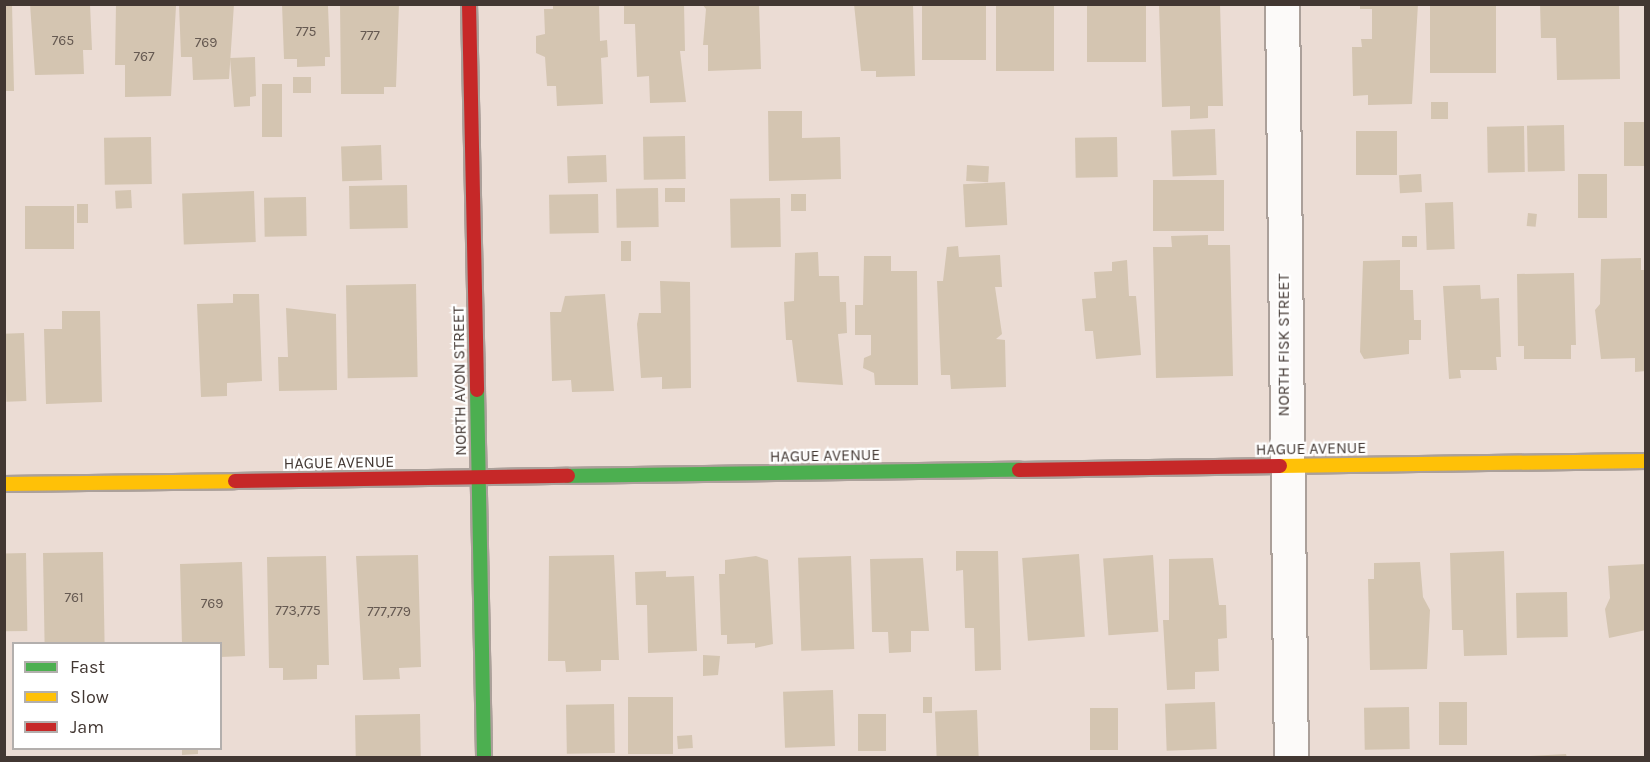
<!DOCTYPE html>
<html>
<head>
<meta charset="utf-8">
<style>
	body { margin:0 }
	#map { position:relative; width:1650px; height:762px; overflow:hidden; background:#ebdcd4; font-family:Karla,sans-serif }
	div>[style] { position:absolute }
	.building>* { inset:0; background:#d4c5b1; transform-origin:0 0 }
	.roads { filter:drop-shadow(2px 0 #aba09a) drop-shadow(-2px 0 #aba09a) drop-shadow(0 2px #aba09a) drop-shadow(0 -2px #aba09a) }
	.street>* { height:33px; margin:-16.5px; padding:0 16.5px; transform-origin:16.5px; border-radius:16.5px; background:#fcfaf9 }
	.fast>* { height:14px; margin:-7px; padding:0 7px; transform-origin:7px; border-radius:7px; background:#4caf50 }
	.slow>* { height:14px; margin:-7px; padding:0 7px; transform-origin:7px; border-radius:7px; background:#ffc107 }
	.jam>* { height:14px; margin:-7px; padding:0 7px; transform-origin:7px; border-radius:7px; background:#c62828 }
	span { translate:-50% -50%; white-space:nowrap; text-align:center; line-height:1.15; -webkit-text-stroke:4.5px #fff; paint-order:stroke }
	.number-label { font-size:14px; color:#665a52 }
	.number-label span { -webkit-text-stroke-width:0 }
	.street-label { font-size:16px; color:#423732 }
	.frame { position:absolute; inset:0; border:6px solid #423732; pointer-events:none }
	.legend { position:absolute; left:12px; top:642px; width:210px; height:108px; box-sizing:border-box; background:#fff; border:2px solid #b3afad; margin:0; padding:8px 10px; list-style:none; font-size:18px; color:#423732 }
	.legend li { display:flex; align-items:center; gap:12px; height:30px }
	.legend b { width:30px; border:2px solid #b3afad }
</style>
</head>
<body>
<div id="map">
	<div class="building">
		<i style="clip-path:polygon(4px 4px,12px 4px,14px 91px,4px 91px)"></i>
		<i style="clip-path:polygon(30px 4px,90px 4px,92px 50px,83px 50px,84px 74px,35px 75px)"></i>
		<i style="clip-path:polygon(116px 4px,176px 6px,171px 96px,125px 97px,125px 65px,115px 65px)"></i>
		<i style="clip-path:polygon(179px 4px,234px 4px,229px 79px,193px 80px,192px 57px,181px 57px)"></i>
		<i style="clip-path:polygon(282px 4px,328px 6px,330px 57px,325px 57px,325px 66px,297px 67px,297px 59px,284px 59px)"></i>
		<i style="clip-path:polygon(340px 4px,399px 4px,396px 87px,384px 87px,384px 94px,341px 94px)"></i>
		<i style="clip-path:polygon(553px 4px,599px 4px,600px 41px,607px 40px,608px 57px,601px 58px,603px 104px,557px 106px,556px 86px,547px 86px,545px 57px,536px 53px,536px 36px,545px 34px,544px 9px,553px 9px)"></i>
		<i style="clip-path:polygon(624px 4px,684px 4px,685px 51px,680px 51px,686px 102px,650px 103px,649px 76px,637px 77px,635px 24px,624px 24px)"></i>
		<i style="clip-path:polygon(702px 4px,759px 4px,761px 69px,708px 71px,708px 45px,703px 45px,706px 9px)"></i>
		<i style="clip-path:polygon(854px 4px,913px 4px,915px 76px,876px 77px,876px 71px,861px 71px)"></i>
		<i style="left:922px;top:4px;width:64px;height:56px"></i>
		<i style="left:996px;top:4px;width:58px;height:67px"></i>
		<i style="left:1087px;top:4px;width:59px;height:58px"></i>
		<i style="clip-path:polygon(1159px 4px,1220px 4px,1223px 106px,1208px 106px,1208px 118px,1190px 119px,1190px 106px,1162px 107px)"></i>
		<i style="clip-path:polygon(1360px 4px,1418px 4px,1412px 104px,1368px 105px,1368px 95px,1353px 96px,1352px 47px,1362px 47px,1361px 39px,1372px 39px,1372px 9px,1360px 9px)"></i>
		<i style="left:1430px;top:4px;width:66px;height:69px"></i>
		<i style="clip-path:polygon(1540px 4px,1619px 4px,1620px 79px,1557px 80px,1556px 38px,1541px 38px)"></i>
		<i style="clip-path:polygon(255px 57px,256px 96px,250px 97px,250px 106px,234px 107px,230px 58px)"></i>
		<i style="left:311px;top:77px;width:16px;height:18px;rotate:90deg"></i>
		<i style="left:262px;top:84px;width:20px;height:53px"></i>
		<i style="left:1448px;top:102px;width:17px;height:17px;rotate:90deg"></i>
		<i style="clip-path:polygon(768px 111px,802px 111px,802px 138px,840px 137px,841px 179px,769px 181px)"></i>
		<i style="left:1624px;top:122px;width:22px;height:44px"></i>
		<i style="left:1564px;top:125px;width:46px;height:37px;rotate:89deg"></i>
		<i style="left:1524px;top:126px;width:46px;height:37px;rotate:89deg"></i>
		<i style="left:1215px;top:129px;width:46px;height:44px;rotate:88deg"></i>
		<i style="left:1356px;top:131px;width:41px;height:44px"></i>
		<i style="left:685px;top:136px;width:43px;height:42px;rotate:89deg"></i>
		<i style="left:151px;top:137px;width:47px;height:47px;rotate:89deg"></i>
		<i style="left:1117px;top:137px;width:40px;height:42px;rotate:89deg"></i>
		<i style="left:381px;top:145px;width:35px;height:40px;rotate:88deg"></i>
		<i style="left:606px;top:155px;width:27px;height:39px;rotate:88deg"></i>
		<i style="left:967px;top:165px;width:22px;height:16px;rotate:3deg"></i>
		<i style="left:1421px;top:174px;width:18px;height:22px;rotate:87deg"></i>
		<i style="left:1607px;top:174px;width:44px;height:29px;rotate:90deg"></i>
		<i style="left:1153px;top:180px;width:71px;height:51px"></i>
		<i style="left:1005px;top:182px;width:43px;height:42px;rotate:87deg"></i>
		<i style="left:407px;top:185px;width:43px;height:58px;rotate:89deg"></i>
		<i style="left:658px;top:188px;width:39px;height:42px;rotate:89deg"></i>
		<i style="left:685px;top:188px;width:14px;height:20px;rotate:90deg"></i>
		<i style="left:131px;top:190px;width:18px;height:16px;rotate:87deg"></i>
		<i style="left:254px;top:191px;width:51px;height:72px;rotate:88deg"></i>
		<i style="left:598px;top:194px;width:39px;height:49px;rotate:89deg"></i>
		<i style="left:791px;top:194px;width:15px;height:17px"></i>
		<i style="left:306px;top:197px;width:39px;height:42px;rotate:89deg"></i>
		<i style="left:780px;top:198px;width:49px;height:50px;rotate:89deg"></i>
		<i style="left:1453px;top:202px;width:47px;height:28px;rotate:88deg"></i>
		<i style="left:88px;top:204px;width:19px;height:11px;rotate:90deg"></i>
		<i style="left:25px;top:206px;width:49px;height:43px"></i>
		<i style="left:1528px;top:213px;width:9px;height:13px;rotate:6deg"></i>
		<i style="clip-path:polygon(1208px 235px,1208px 245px,1230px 245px,1233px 376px,1156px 378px,1153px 247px,1172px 247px,1171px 236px)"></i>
		<i style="left:1402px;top:236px;width:15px;height:11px"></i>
		<i style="left:621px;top:241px;width:10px;height:20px"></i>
		<i style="clip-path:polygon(958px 246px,959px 257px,1000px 255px,1002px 287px,995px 287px,1002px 334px,996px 339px,1005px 340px,1006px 387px,951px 389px,950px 375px,941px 375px,937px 281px,943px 281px,947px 247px)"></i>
		<i style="clip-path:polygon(818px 252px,819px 276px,839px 276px,840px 302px,846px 302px,847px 333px,838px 334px,843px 385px,797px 382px,792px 340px,786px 340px,784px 302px,794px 301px,795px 253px)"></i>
		<i style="clip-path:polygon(864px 256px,891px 256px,891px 271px,917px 271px,918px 385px,875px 385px,874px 373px,863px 368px,864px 358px,871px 355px,871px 335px,855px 335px,855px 305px,863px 305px)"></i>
		<i style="clip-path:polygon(1641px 258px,1641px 270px,1646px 270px,1646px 371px,1635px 372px,1635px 358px,1601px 359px,1595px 310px,1600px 304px,1601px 259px)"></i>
		<i style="clip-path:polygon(1127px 260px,1129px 296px,1136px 296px,1141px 355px,1096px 359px,1093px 331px,1085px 331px,1082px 299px,1096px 298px,1094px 272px,1112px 271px,1112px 262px)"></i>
		<i style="clip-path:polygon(1400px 260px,1400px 290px,1413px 290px,1414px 320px,1421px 320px,1421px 340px,1409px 340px,1409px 354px,1364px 359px,1360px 352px,1363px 261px)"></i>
		<i style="clip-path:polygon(1574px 273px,1576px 345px,1571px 345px,1571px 359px,1524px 359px,1524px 346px,1518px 346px,1517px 274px)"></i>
		<i style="clip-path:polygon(660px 281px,690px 282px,691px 388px,662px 389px,662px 377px,641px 378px,637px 324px,639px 313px,661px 313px)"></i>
		<i style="left:416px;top:284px;width:93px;height:70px;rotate:89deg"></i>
		<i style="clip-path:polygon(1480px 285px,1481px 299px,1499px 298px,1501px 357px,1496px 357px,1497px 370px,1460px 370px,1461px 378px,1449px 379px,1443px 286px)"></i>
		<i style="clip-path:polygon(233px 294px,259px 294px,262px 381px,227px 383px,227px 396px,201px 397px,197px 304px,233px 303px)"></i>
		<i style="clip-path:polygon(605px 294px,614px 391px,572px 392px,571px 380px,552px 381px,550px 312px,561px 312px,565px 296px)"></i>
		<i style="clip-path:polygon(286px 308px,336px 314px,337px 390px,279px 391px,278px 357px,288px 357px)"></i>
		<i style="clip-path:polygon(62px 311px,100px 311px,102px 402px,46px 404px,44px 329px,62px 329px)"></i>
		<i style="left:24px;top:333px;width:68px;height:20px;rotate:88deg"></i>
		<i style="clip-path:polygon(956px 551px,998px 551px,1001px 670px,975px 671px,974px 628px,965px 628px,963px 570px,956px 571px)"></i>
		<i style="clip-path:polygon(1504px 551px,1507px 655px,1464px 656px,1463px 630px,1452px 630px,1450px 553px)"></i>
		<i style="left:103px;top:552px;width:92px;height:60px;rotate:89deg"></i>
		<i style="left:26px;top:553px;width:78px;height:22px;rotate:89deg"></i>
		<i style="left:1079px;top:554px;width:83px;height:57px;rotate:86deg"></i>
		<i style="clip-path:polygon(418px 555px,421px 667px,399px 668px,400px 679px,363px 680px,356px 556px)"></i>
		<i style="clip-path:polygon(614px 555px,619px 660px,601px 660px,601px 671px,566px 672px,565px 661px,548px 661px,549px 556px)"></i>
		<i style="left:1153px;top:555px;width:77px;height:50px;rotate:86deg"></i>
		<i style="clip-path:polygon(326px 556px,329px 665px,317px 665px,317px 679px,283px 680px,283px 668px,269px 668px,267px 557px)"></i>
		<i style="clip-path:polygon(756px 556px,768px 560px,773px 644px,755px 648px,755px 643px,727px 644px,727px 635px,721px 635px,719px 574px,725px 574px,725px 560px)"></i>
		<i style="left:851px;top:556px;width:93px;height:53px;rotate:88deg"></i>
		<i style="clip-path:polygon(923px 558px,929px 631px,911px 631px,911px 652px,889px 653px,888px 632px,872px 632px,870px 559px)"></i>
		<i style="clip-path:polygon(1213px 558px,1219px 605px,1226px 605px,1227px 638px,1218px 639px,1219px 671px,1195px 672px,1195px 689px,1167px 690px,1163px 620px,1169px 620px,1169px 559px)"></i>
		<i style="clip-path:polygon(242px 562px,245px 656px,220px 657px,220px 644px,182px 644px,180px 564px)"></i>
		<i style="clip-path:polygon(1420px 562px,1423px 597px,1430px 610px,1427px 669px,1370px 670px,1368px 579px,1374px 579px,1374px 563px)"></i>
		<i style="clip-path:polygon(1646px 564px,1646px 630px,1609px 638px,1605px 609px,1610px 598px,1608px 566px)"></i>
		<i style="clip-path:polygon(666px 571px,666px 577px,694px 576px,697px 651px,648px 653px,647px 605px,636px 605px,635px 572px)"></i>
		<i style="left:1567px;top:592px;width:45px;height:51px;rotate:89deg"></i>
		<i style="clip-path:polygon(703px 655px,720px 656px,718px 675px,703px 676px)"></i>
		<i style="left:833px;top:690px;width:56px;height:50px;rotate:88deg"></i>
		<i style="left:628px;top:697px;width:45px;height:57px"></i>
		<i style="left:923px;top:697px;width:9px;height:16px"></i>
		<i style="left:1215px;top:702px;width:47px;height:50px;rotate:88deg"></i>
		<i style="left:1439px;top:702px;width:28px;height:43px"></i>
		<i style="left:614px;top:704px;width:49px;height:48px;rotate:89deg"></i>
		<i style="left:1409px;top:707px;width:42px;height:45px;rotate:89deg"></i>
		<i style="left:1090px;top:708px;width:28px;height:42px"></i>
		<i style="left:977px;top:710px;width:48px;height:42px;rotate:88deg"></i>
		<i style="left:420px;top:714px;width:43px;height:65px;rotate:89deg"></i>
		<i style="left:858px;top:714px;width:28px;height:37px"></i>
		<i style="left:692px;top:735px;width:13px;height:15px;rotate:86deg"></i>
		<i style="clip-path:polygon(182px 748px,198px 748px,198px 754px,182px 755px)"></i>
		<i style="clip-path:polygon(1566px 754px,1567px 758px,1530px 758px,1530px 756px)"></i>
	</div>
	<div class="roads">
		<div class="street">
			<i style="left:1282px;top:4px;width:754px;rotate:89.32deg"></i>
		</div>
		<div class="fast">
			<i style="left:477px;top:390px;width:368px;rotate:88.9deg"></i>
			<i style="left:568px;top:476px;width:451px;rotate:-0.8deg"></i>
		</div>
		<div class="slow">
			<i style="left:1280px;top:466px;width:366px;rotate:-0.8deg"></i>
			<i style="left:4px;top:484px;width:231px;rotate:-0.7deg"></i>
		</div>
		<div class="jam">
			<i style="left:469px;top:4px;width:386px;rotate:88.8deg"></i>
			<i style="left:1019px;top:470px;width:261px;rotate:-0.9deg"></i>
			<i style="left:235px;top:481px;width:333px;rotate:-0.9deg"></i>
		</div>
	</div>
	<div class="number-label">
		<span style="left:306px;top:32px">775</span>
		<span style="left:370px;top:36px">777</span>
		<span style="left:63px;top:41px">765</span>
		<span style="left:206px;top:43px">769</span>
		<span style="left:144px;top:57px">767</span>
		<span style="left:74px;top:598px">761</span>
		<span style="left:212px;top:604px">769</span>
		<span style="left:298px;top:611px">773,775</span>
		<span style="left:389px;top:612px">777,779</span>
	</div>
	<div class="street-label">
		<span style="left:1284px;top:345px;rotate:-90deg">NORTH FISK STREET</span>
		<span style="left:460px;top:381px;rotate:-91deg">NORTH AVON STREET</span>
		<span style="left:1311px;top:449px;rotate:-1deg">HAGUE AVENUE</span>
		<span style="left:825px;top:456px;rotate:-1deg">HAGUE AVENUE</span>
		<span style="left:339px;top:463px;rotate:-1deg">HAGUE AVENUE</span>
	</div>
	<div class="frame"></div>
	<ul class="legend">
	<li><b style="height:8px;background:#4caf50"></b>Fast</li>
	<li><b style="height:8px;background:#ffc107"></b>Slow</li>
	<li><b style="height:8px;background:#c62828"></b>Jam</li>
	</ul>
</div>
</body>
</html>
